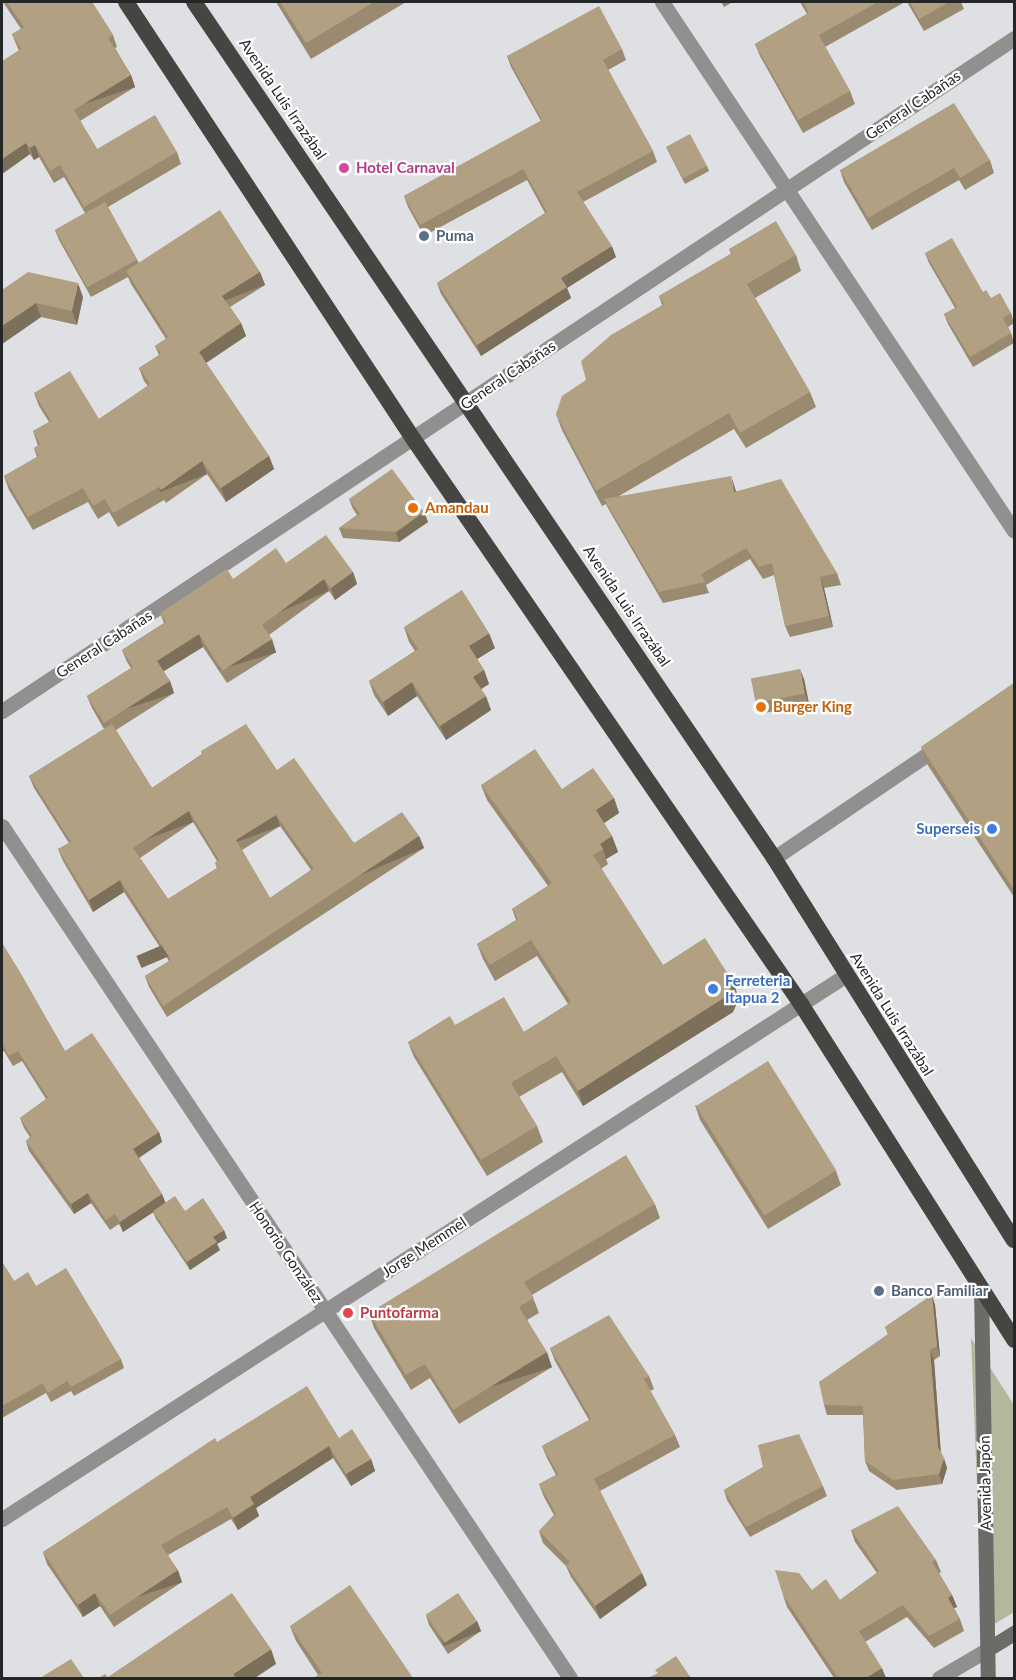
<!DOCTYPE html>
<html>
<head>
<meta charset="utf-8">
<style>
	body { margin:0 }
	#map { position:relative; width:1016px; height:1680px; overflow:hidden; background:#dee0e4; font-family:Lato,sans-serif }
	div>[style] { position:absolute }
	.green>* { inset:0; background:#b5b69e }
	.minor>* { height:15px; margin:-7.5px; padding:0 7.5px; transform-origin:7.5px; border-radius:7.5px; background:#91908e }
	.secondary>* { height:15px; margin:-7.5px; padding:0 7.5px; transform-origin:7.5px; border-radius:7.5px; background:#6b6b68 }
	.trunk>* { height:16px; margin:-8px; padding:0 8px; transform-origin:8px; border-radius:8px; background:#464541 }
	.wall>* { inset:0; background:#998a70 }
	.shaded-wall>* { inset:0; background:#7d705b; transform-origin:0 0 }
	.building>* { inset:0; background:#b2a082; transform-origin:0 0 }
	.dots>* { width:16px; height:16px; translate:-50% -50%; box-sizing:border-box; border:3px solid #fff; border-radius:50% }
	span { translate:-50% -50%; white-space:nowrap; text-align:center; line-height:1.15; -webkit-text-stroke:4.5px #fff; paint-order:stroke }
	.street-label { font-size:15px; color:#252628 }
	.hotel-label { font-size:15px; color:#b23c85; font-weight:700 }
	.left { translate:0 -50%; text-align:left }
	.service-label { font-size:15px; color:#4e5e75; font-weight:700 }
	.food-label { font-size:15px; color:#c56008; font-weight:700 }
	.shop-label { font-size:15px; color:#366cbe; font-weight:700 }
	.right { translate:-100% -50%; text-align:right }
	.health-label { font-size:15px; color:#be3a42; font-weight:700 }
	.frame { position:absolute; inset:0; border:3px solid #252628; pointer-events:none }
</style>
</head>
<body>
<div id="map">
	<div class="green">
		<i style="clip-path:polygon(971px 1338px,1014px 1405px,1014px 1612px,983px 1631px)"></i>
	</div>
	<div class="minor">
		<i style="left:662px;top:2px;width:635px;rotate:56.36deg"></i>
		<i style="left:2px;top:711px;width:1215px;rotate:-33.62deg"></i>
		<i style="left:2px;top:826px;width:1024px;rotate:56.31deg"></i>
		<i style="left:774px;top:858px;width:202px;rotate:-34.1deg"></i>
		<i style="left:2px;top:1519px;width:1004px;rotate:-32.8deg"></i>
		<i style="left:939px;top:1678px;width:57px;rotate:-30.6deg"></i>
	</div>
	<div class="secondary">
		<i style="left:981px;top:1288px;width:390px;rotate:89deg"></i>
		<i style="left:988px;top:1649px;width:31px;rotate:-32deg"></i>
	</div>
	<div class="trunk">
		<i style="left:126px;top:2px;width:524px;rotate:56.67deg"></i>
		<i style="left:414px;top:440px;width:684px;rotate:55.54deg"></i>
		<i style="left:801px;top:1004px;width:398px;rotate:57.6deg"></i>
		<i style="left:194px;top:2px;width:1034px;rotate:55.88deg"></i>
		<i style="left:774px;top:858px;width:451px;rotate:57.9deg"></i>
	</div>
	<div class="wall">
		<i style="clip-path:polygon(3px 2px,92px 2px,113px 35px,117px 47px,115px 48px,131px 75px,135px 87px,80px 121px,97px 149px,177px 152px,181px 164px,108px 207px,139px 263px,260px 272px,265px 285px,230px 307px,241px 323px,246px 336px,206px 363px,269px 456px,274px 469px,226px 502px,207px 474px,166px 503px,164px 500px,118px 527px,109px 512px,98px 519px,88px 502px,33px 530px,9px 490px,4px 476px,37px 457px,34px 448px,38px 446px,33px 431px,49px 422px,39px 406px,34px 393px,99px 419px,148px 386px,144px 381px,139px 368px,159px 355px,155px 346px,166px 339px,131px 284px,128px 277px,91px 297px,59px 240px,55px 230px,85px 213px,64px 177px,54px 183px,39px 157px,34px 160px,30px 154px,2px 174px,19px 51px,12px 34px,21px 29px)"></i>
		<i style="clip-path:polygon(276px 2px,406px 2px,311px 59px)"></i>
		<i style="clip-path:polygon(721px 2px,733px 2px,724px 7px)"></i>
		<i style="clip-path:polygon(800px 2px,905px 2px,825px 47px,850px 91px,855px 104px,803px 133px,760px 56px,755px 44px,807px 14px)"></i>
		<i style="clip-path:polygon(907px 2px,961px 2px,964px 9px,924px 31px)"></i>
		<i style="clip-path:polygon(622px 49px,626px 60px,608px 70px,653px 151px,657px 162px,583px 202px,616px 257px,567px 288px,571px 298px,481px 356px,441px 294px,437px 283px,545px 213px,527px 180px,424px 236px,408px 207px,404px 196px,541px 121px,511px 67px,507px 56px)"></i>
		<i style="clip-path:polygon(666px 147px,707px 166px,709px 171px,685px 184px)"></i>
		<i style="clip-path:polygon(990px 160px,994px 173px,965px 190px,959px 180px,872px 230px,844px 182px,840px 170px)"></i>
		<i style="clip-path:polygon(729px 249px,796px 255px,801px 271px,755px 298px,810px 392px,816px 407px,746px 448px,734px 429px,619px 496px,735px 488px,736px 491px,837px 573px,841px 585px,824px 588px,833px 627px,790px 637px,785px 626px,774px 575px,763px 579px,750px 559px,706px 585px,709px 593px,663px 603px,609px 510px,606px 504px,602px 506px,562px 430px,556px 414px,586px 380px,662px 305px,659px 296px,731px 254px)"></i>
		<i style="clip-path:polygon(925px 253px,983px 292px,1011px 313px,1014px 323px,1008px 327px,1011px 333px,1014px 343px,973px 367px,948px 324px,944px 314px,955px 308px,929px 263px)"></i>
		<i style="clip-path:polygon(2px 290px,83px 297px,77px 325px,41px 317px,2px 344px)"></i>
		<i style="clip-path:polygon(349px 499px,424px 512px,428px 522px,399px 542px,343px 538px,339px 528px,357px 515px,353px 509px)"></i>
		<i style="clip-path:polygon(evenodd,286px 563px,353px 572px,357px 584px,335px 600px,329px 591px,269px 635px,276px 652px,227px 683px,203px 647px,163px 671px,170px 681px,174px 693px,116px 730px,152px 788px,202px 754px,201px 751px,277px 770px,354px 843px,419px 836px,424px 848px,167px 1017px,149px 987px,145px 976px,169px 961px,124px 892px,93px 912px,63px 861px,58px 849px,69px 843px,34px 788px,29px 776px,104px 729px,92px 708px,87px 696px,131px 668px,127px 662px,122px 650px,164px 623px,160px 613px,233px 579px,286px 563px,193px 822px,217px 861px,215px 863px,217px 868px,168px 899px,140px 858px,193px 822px,286px 563px,280px 826px,311px 870px,270px 898px,242px 850px,280px 826px)"></i>
		<i style="clip-path:polygon(404px 627px,495px 648px,477px 659px,484px 670px,489px 684px,481px 689px,491px 710px,446px 740px,417px 696px,388px 716px,374px 695px,369px 681px,415px 651px,409px 642px)"></i>
		<i style="clip-path:polygon(804px 679px,809px 704px,760px 714px,757px 704px)"></i>
		<i style="clip-path:polygon(1014px 683px,1014px 897px,927px 764px,921px 747px)"></i>
		<i style="clip-path:polygon(481px 785px,562px 789px,614px 798px,619px 813px,604px 823px,612px 836px,618px 852px,606px 859px,608px 864px,601px 869px,663px 965px,739px 998px,733px 1012px,583px 1106px,562px 1072px,519px 1097px,537px 1126px,543px 1142px,487px 1176px,414px 1057px,408px 1042px,455px 1025px,524px 1032px,568px 1004px,537px 956px,495px 981px,483px 959px,477px 944px,516px 920px,512px 909px,548px 886px,487px 800px)"></i>
		<i style="clip-path:polygon(2px 943px,65px 1051px,159px 1132px,162px 1142px,139px 1158px,162px 1194px,165px 1203px,185px 1211px,227px 1238px,217px 1244px,220px 1250px,190px 1270px,156px 1219px,153px 1212px,123px 1232px,119px 1224px,110px 1230px,91px 1203px,74px 1214px,29px 1151px,26px 1141px,30px 1137px,24px 1128px,20px 1118px,46px 1099px,22px 1061px,13px 1066px,4px 1051px,2px 1052px)"></i>
		<i style="clip-path:polygon(695px 1105px,836px 1171px,841px 1185px,768px 1229px,700px 1120px)"></i>
		<i style="clip-path:polygon(655px 1204px,660px 1218px,532px 1295px,539px 1313px,527px 1320px,552px 1367px,459px 1424px,430px 1378px,411px 1390px,374px 1328px,369px 1313px)"></i>
		<i style="clip-path:polygon(2px 1262px,14px 1281px,36px 1286px,121px 1359px,124px 1368px,74px 1396px,71px 1391px,51px 1402px,46px 1393px,2px 1418px)"></i>
		<i style="clip-path:polygon(932px 1295px,935px 1305px,940px 1356px,934px 1360px,941px 1453px,947px 1468px,942px 1484px,897px 1490px,869px 1471px,865px 1461px,863px 1415px,827px 1415px,824px 1405px,888px 1334px,885px 1327px)"></i>
		<i style="clip-path:polygon(550px 1348px,649px 1376px,654px 1389px,650px 1391px,675px 1435px,680px 1447px,600px 1491px,647px 1585px,600px 1619px,571px 1577px,566px 1566px,543px 1543px,539px 1531px,554px 1515px,544px 1497px,539px 1484px,556px 1475px,547px 1458px,542px 1446px,589px 1420px,555px 1361px)"></i>
		<i style="clip-path:polygon(339px 1438px,371px 1459px,375px 1471px,351px 1486px,333px 1458px,256px 1508px,259px 1516px,238px 1530px,231px 1519px,168px 1555px,182px 1582px,114px 1627px,100px 1606px,83px 1617px,47px 1564px,43px 1552px,217px 1442px)"></i>
		<i style="clip-path:polygon(763px 1467px,823px 1486px,827px 1496px,750px 1537px,727px 1500px,724px 1490px)"></i>
		<i style="clip-path:polygon(851px 1530px,936px 1560px,941px 1572px,939px 1573px,952px 1595px,957px 1607px,954px 1608px,960px 1619px,964px 1631px,934px 1648px,907px 1617px,865px 1642px,886px 1678px,834px 1678px,787px 1607px,783px 1595px,812px 1590px,840px 1600px,877px 1573px,855px 1542px)"></i>
		<i style="clip-path:polygon(426px 1615px,477px 1621px,481px 1631px,448px 1654px,429px 1625px)"></i>
		<i style="clip-path:polygon(290px 1626px,413px 1678px,318px 1675px,296px 1641px)"></i>
	</div>
	<div class="shaded-wall">
		<i style="left:131px;top:75px;width:13px;height:67px;rotate:72deg"></i>
		<i style="clip-path:polygon(26px 143px,30px 154px,2px 174px,2px 159px)"></i>
		<i style="clip-path:polygon(35px 145px,39px 157px,34px 160px,30px 148px)"></i>
		<i style="clip-path:polygon(612px 246px,616px 257px,567px 288px,571px 298px,481px 356px,477px 345px,561px 278px)"></i>
		<i style="left:260px;top:272px;width:14px;height:45px;rotate:69deg"></i>
		<i style="clip-path:polygon(78px 283px,83px 297px,77px 325px,72px 311px)"></i>
		<i style="clip-path:polygon(36px 303px,41px 317px,2px 344px,2px 326px)"></i>
		<i style="clip-path:polygon(241px 323px,246px 336px,203px 365px,199px 352px)"></i>
		<i style="clip-path:polygon(269px 456px,274px 469px,226px 502px,221px 488px)"></i>
		<i style="left:202px;top:461px;width:14px;height:50px;rotate:69deg"></i>
		<i style="clip-path:polygon(731px 476px,735px 488px,738px 503px,734px 492px)"></i>
		<i style="clip-path:polygon(424px 512px,428px 522px,399px 542px,396px 532px)"></i>
		<i style="clip-path:polygon(353px 572px,357px 584px,335px 600px,331px 588px)"></i>
		<i style="clip-path:polygon(820px 577px,824px 588px,833px 627px,829px 616px)"></i>
		<i style="left:324px;top:579px;width:13px;height:77px;rotate:67deg"></i>
		<i style="clip-path:polygon(489px 633px,495px 648px,474px 661px,469px 646px)"></i>
		<i style="clip-path:polygon(199px 634px,203px 647px,161px 673px,157px 661px)"></i>
		<i style="left:272px;top:639px;width:14px;height:59px;rotate:73deg"></i>
		<i style="clip-path:polygon(800px 669px,804px 679px,809px 704px,805px 694px)"></i>
		<i style="clip-path:polygon(484px 670px,489px 684px,478px 691px,473px 677px)"></i>
		<i style="left:170px;top:681px;width:13px;height:78px;rotate:72deg"></i>
		<i style="clip-path:polygon(412px 682px,417px 696px,388px 716px,383px 702px)"></i>
		<i style="clip-path:polygon(486px 696px,491px 710px,446px 740px,440px 726px)"></i>
		<i style="clip-path:polygon(614px 798px,619px 813px,601px 825px,596px 810px)"></i>
		<i style="left:189px;top:811px;width:12px;height:67px;rotate:70deg"></i>
		<i style="left:276px;top:815px;width:12px;height:47px;rotate:70deg"></i>
		<i style="left:419px;top:836px;width:13px;height:307px;rotate:67deg"></i>
		<i style="clip-path:polygon(612px 836px,618px 852px,606px 859px,603px 849px,600px 844px)"></i>
		<i style="clip-path:polygon(120px 880px,124px 892px,93px 912px,89px 900px)"></i>
		<i style="clip-path:polygon(733px 982px,739px 998px,733px 1012px,583px 1106px,578px 1091px)"></i>
		<i style="clip-path:polygon(159px 1132px,162px 1142px,137px 1159px,133px 1149px)"></i>
		<i style="clip-path:polygon(88px 1193px,91px 1203px,74px 1214px,71px 1204px)"></i>
		<i style="clip-path:polygon(162px 1194px,166px 1204px,123px 1232px,120px 1222px)"></i>
		<i style="clip-path:polygon(224px 1230px,227px 1238px,217px 1244px,220px 1250px,190px 1270px,187px 1262px,213px 1237px)"></i>
		<i style="clip-path:polygon(932px 1295px,935px 1305px,940px 1356px,937px 1346px)"></i>
		<i style="clip-path:polygon(930px 1350px,934px 1360px,941px 1457px,938px 1447px)"></i>
		<i style="left:547px;top:1352px;width:16px;height:110px;rotate:72deg"></i>
		<i style="clip-path:polygon(329px 1446px,333px 1458px,256px 1508px,259px 1516px,238px 1530px,233px 1518px,250px 1497px)"></i>
		<i style="clip-path:polygon(944px 1458px,947px 1468px,942px 1484px,939px 1474px)"></i>
		<i style="clip-path:polygon(371px 1459px,375px 1471px,351px 1486px,346px 1474px)"></i>
		<i style="left:178px;top:1570px;width:13px;height:82px;rotate:72deg"></i>
		<i style="clip-path:polygon(642px 1573px,647px 1585px,600px 1619px,595px 1606px)"></i>
		<i style="clip-path:polygon(95px 1593px,100px 1606px,83px 1617px,78px 1605px)"></i>
		<i style="clip-path:polygon(952px 1595px,957px 1607px,952px 1609px,948px 1598px)"></i>
		<i style="left:477px;top:1621px;width:11px;height:40px;rotate:68deg"></i>
		<i style="clip-path:polygon(271px 1649px,276px 1664px,255px 1678px,235px 1678px,233px 1674px)"></i>
		<i style="clip-path:polygon(882px 1668px,886px 1678px,866px 1678px)"></i>
	</div>
	<div class="building">
		<i style="clip-path:polygon(7px 2px,92px 2px,113px 35px,108px 38px,131px 75px,74px 110px,97px 149px,155px 115px,177px 152px,84px 207px,60px 165px,50px 171px,35px 145px,30px 148px,26px 143px,2px 159px,2px 61px,21px 49px,12px 34px,24px 27px)"></i>
		<i style="clip-path:polygon(280px 2px,374px 2px,306px 43px)"></i>
		<i style="clip-path:polygon(803px 2px,878px 2px,819px 35px,850px 91px,798px 120px,755px 44px,809px 13px)"></i>
		<i style="clip-path:polygon(910px 2px,949px 2px,919px 19px)"></i>
		<i style="clip-path:polygon(599px 6px,622px 49px,603px 60px,653px 151px,577px 192px,612px 246px,561px 278px,567px 287px,477px 345px,437px 283px,547px 212px,523px 169px,420px 225px,404px 196px,542px 120px,507px 56px)"></i>
		<i style="clip-path:polygon(954px 103px,990px 160px,960px 178px,954px 168px,868px 218px,840px 170px)"></i>
		<i style="left:690px;top:134px;width:36px;height:27px;rotate:62deg"></i>
		<i style="left:105px;top:202px;width:66px;height:57px;rotate:61deg"></i>
		<i style="clip-path:polygon(220px 210px,260px 272px,222px 296px,241px 323px,199px 352px,269px 456px,221px 488px,202px 461px,161px 490px,159px 487px,113px 513px,105px 499px,93px 506px,83px 488px,28px 517px,4px 476px,39px 456px,34px 448px,40px 444px,33px 431px,51px 421px,34px 393px,70px 371px,99px 419px,150px 384px,139px 368px,161px 354px,155px 346px,168px 337px,126px 271px)"></i>
		<i style="clip-path:polygon(776px 221px,796px 255px,747px 284px,810px 392px,740px 433px,729px 413px,596px 491px,556px 414px,562px 396px,586px 380px,581px 361px,611px 335px,664px 304px,659px 296px,732px 253px,729px 249px)"></i>
		<i style="clip-path:polygon(952px 238px,983px 292px,986px 290px,991px 298px,1000px 293px,1011px 313px,1003px 318px,1011px 333px,970px 357px,944px 314px,957px 307px,925px 253px)"></i>
		<i style="clip-path:polygon(28px 272px,78px 283px,72px 311px,36px 303px,2px 326px,2px 290px)"></i>
		<i style="clip-path:polygon(392px 469px,424px 512px,396px 532px,339px 528px,360px 514px,349px 499px)"></i>
		<i style="clip-path:polygon(731px 476px,734px 492px,781px 479px,837px 573px,820px 577px,829px 616px,785px 626px,772px 563px,759px 567px,746px 548px,701px 574px,705px 582px,659px 592px,604px 499px)"></i>
		<i style="clip-path:polygon(326px 535px,353px 572px,331px 588px,324px 579px,262px 625px,272px 639px,222px 671px,199px 634px,157px 661px,170px 681px,104px 723px,87px 696px,133px 667px,122px 650px,166px 622px,160px 613px,227px 569px,233px 579px,276px 548px,286px 563px)"></i>
		<i style="clip-path:polygon(462px 590px,489px 633px,469px 646px,484px 670px,473px 677px,486px 696px,440px 726px,412px 682px,383px 702px,369px 681px,418px 649px,404px 627px)"></i>
		<i style="left:800px;top:669px;width:25px;height:50px;rotate:79deg"></i>
		<i style="clip-path:polygon(1014px 683px,1014px 890px,921px 747px)"></i>
		<i style="clip-path:polygon(evenodd,112px 724px,152px 788px,203px 754px,201px 751px,246px 724px,277px 770px,294px 758px,354px 843px,402px 812px,419px 836px,163px 1006px,145px 976px,171px 960px,120px 880px,89px 900px,58px 849px,71px 842px,29px 776px,112px 724px,189px 811px,219px 860px,215px 863px,218px 868px,168px 899px,133px 848px,189px 811px,112px 724px,276px 815px,314px 869px,270px 898px,236px 840px,276px 815px)"></i>
		<i style="clip-path:polygon(535px 749px,562px 789px,593px 768px,614px 798px,596px 810px,612px 836px,600px 844px,603px 849px,593px 855px,663px 965px,705px 938px,733px 982px,727px 996px,578px 1091px,556px 1056px,511px 1083px,537px 1126px,481px 1160px,408px 1042px,450px 1016px,455px 1025px,504px 997px,524px 1032px,571px 1002px,531px 940px,490px 965px,477px 944px,518px 919px,512px 909px,552px 883px,481px 785px)"></i>
		<i style="clip-path:polygon(2px 943px,20px 972px,65px 1051px,92px 1033px,159px 1132px,133px 1149px,162px 1194px,120px 1222px,115px 1214px,106px 1220px,88px 1193px,71px 1204px,26px 1141px,32px 1136px,20px 1118px,48px 1098px,18px 1051px,9px 1056px,2px 1043px)"></i>
		<i style="left:768px;top:1061px;width:129px;height:85px;rotate:58deg"></i>
		<i style="clip-path:polygon(626px 1155px,655px 1204px,524px 1282px,534px 1298px,519px 1307px,547px 1352px,453px 1410px,425px 1364px,406px 1375px,369px 1313px)"></i>
		<i style="clip-path:polygon(175px 1196px,185px 1211px,203px 1198px,224px 1230px,213px 1237px,217px 1242px,187px 1262px,153px 1211px)"></i>
		<i style="clip-path:polygon(2px 1262px,14px 1281px,28px 1272px,36px 1286px,66px 1268px,121px 1359px,71px 1387px,67px 1381px,48px 1393px,43px 1383px,2px 1406px)"></i>
		<i style="clip-path:polygon(932px 1295px,937px 1346px,930px 1350px,938px 1447px,944px 1458px,939px 1474px,893px 1480px,865px 1461px,863px 1406px,824px 1405px,819px 1382px,888px 1334px,885px 1327px)"></i>
		<i style="clip-path:polygon(609px 1315px,649px 1376px,644px 1379px,675px 1435px,594px 1479px,642px 1573px,595px 1606px,566px 1565px,570px 1562px,539px 1531px,556px 1514px,539px 1484px,558px 1474px,542px 1446px,591px 1419px,550px 1348px)"></i>
		<i style="clip-path:polygon(307px 1386px,339px 1438px,352px 1429px,371px 1459px,346px 1474px,329px 1446px,250px 1497px,254px 1504px,233px 1518px,227px 1507px,161px 1545px,178px 1570px,110px 1615px,95px 1593px,78px 1605px,43px 1552px,215px 1438px,217px 1442px)"></i>
		<i style="clip-path:polygon(799px 1434px,823px 1486px,746px 1527px,724px 1490px,763px 1467px,758px 1445px)"></i>
		<i style="clip-path:polygon(898px 1506px,936px 1560px,932px 1562px,952px 1595px,948px 1598px,960px 1619px,929px 1636px,903px 1605px,859px 1631px,882px 1668px,866px 1678px,838px 1678px,783px 1595px,775px 1570px,799px 1573px,812px 1590px,826px 1579px,840px 1600px,879px 1571px,851px 1530px)"></i>
		<i style="clip-path:polygon(350px 1585px,413px 1678px,313px 1678px,322px 1673px,290px 1626px)"></i>
		<i style="clip-path:polygon(232px 1593px,271px 1649px,233px 1674px,236px 1678px,98px 1678px,105px 1674px,108px 1677px)"></i>
		<i style="left:458px;top:1593px;width:34px;height:39px;rotate:56deg"></i>
		<i style="clip-path:polygon(676px 1656px,691px 1678px,648px 1678px,658px 1673px,655px 1670px)"></i>
		<i style="clip-path:polygon(71px 1659px,84px 1678px,40px 1678px)"></i>
	</div>
	<div class="dots">
		<i style="left:344px;top:168px;background:#d1479c"></i>
		<i style="left:424px;top:236px;background:#5c6f8a"></i>
		<i style="left:413px;top:508px;background:#e8710a"></i>
		<i style="left:761px;top:707px;background:#e8710a"></i>
		<i style="left:992px;top:829px;background:#3f7fe0"></i>
		<i style="left:713px;top:989px;background:#3f7fe0"></i>
		<i style="left:879px;top:1291px;background:#5c6f8a"></i>
		<i style="left:348px;top:1313px;background:#e0444e"></i>
	</div>
	<div class="street-label">
		<span style="left:283px;top:99px;rotate:56deg">Avenida Luis Irrazábal</span>
		<span style="left:913px;top:105px;rotate:-34deg">General Cabañas</span>
		<span style="left:508px;top:375px;rotate:-34deg">General Cabañas</span>
		<span style="left:627px;top:606px;rotate:56deg">Avenida Luis Irrazábal</span>
		<span style="left:104px;top:644px;rotate:-33deg">General Cabañas</span>
		<span style="left:892px;top:1014px;rotate:58deg">Avenida Luis Irrazábal</span>
		<span style="left:424px;top:1247px;rotate:-33deg">Jorge Memmel</span>
		<span style="left:286px;top:1252px;rotate:56deg">Honorio González</span>
		<span style="left:985px;top:1483px;rotate:-91deg">Avenida Japón</span>
	</div>
	<div class="hotel-label">
		<span class="left" style="left:356px;top:168px">Hotel Carnaval</span>
	</div>
	<div class="service-label">
		<span class="left" style="left:436px;top:236px">Puma</span>
		<span class="left" style="left:891px;top:1291px">Banco Familiar</span>
	</div>
	<div class="food-label">
		<span class="left" style="left:425px;top:508px">Amandau</span>
		<span class="left" style="left:773px;top:707px">Burger King</span>
	</div>
	<div class="shop-label">
		<span class="right" style="left:980px;top:829px">Superseis</span>
		<span class="left" style="left:725px;top:989px">Ferreteria<br>Itapua 2</span>
	</div>
	<div class="health-label">
		<span class="left" style="left:360px;top:1313px">Puntofarma</span>
	</div>
	<div class="frame"></div>
</div>
</body>
</html>
